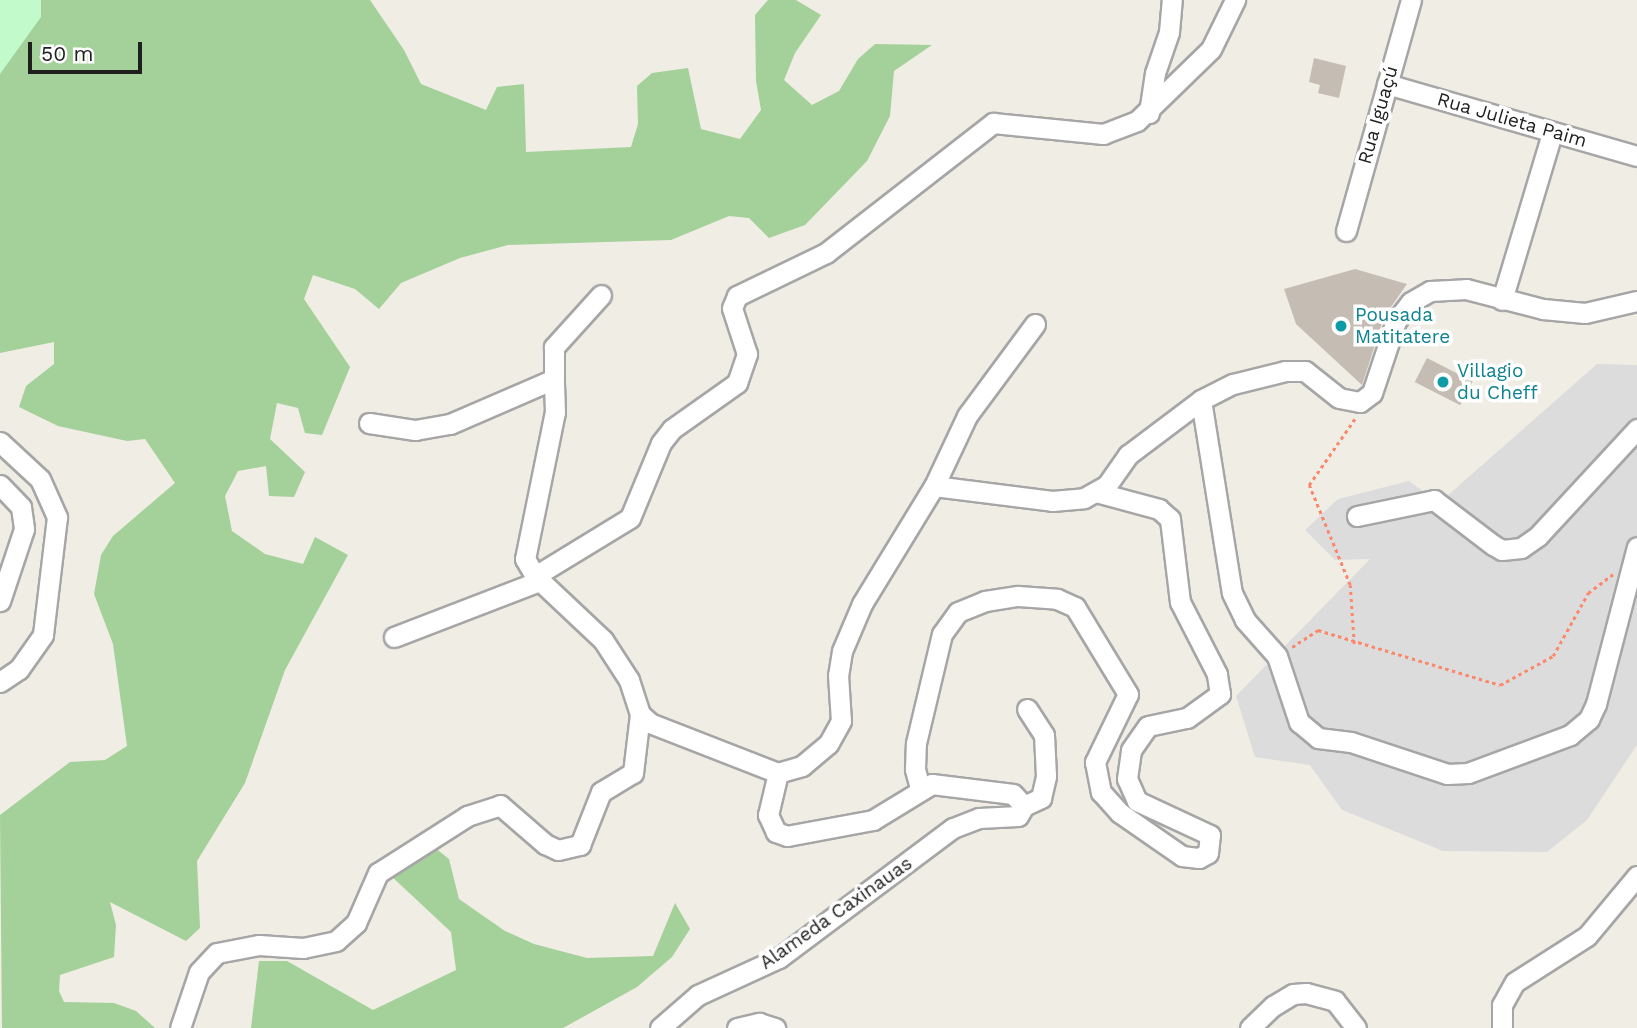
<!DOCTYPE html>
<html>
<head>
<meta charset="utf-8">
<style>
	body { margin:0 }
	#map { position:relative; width:1637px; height:1028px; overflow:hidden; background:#f0ede5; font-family:"Work Sans",sans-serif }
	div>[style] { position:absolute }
	.residential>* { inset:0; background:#dddcdc }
	.forest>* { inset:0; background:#a4d099 }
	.park>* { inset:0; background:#c2facc }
	.building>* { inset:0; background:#c5bdb4; transform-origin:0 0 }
	.path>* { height:2.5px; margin-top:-1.25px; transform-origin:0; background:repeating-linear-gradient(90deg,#fc876a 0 3.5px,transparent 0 7px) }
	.roads { filter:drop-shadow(2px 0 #a6a6a6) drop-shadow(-2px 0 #a6a6a6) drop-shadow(0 2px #a6a6a6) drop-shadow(0 -2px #a6a6a6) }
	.minor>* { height:19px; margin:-9.5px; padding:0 9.5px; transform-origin:9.5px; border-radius:9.5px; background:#fff }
	.dots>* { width:19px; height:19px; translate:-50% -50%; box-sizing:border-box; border:4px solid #fff; border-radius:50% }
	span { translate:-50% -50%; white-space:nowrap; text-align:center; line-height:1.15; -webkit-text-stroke:7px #fff; paint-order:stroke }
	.street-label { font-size:19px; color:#1f1f1f }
	.culture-label { font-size:19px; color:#0d838f }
	.left { translate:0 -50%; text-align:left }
	.scale { position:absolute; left:28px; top:42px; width:114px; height:32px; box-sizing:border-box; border:4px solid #1f1f1f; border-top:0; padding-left:9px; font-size:21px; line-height:24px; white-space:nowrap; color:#1f1f1f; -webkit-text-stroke:5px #fff; paint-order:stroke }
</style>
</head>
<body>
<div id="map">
	<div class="residential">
		<i style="clip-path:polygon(1597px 364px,1637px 365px,1637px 745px,1587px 820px,1547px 852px,1443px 851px,1342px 810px,1310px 765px,1255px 757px,1236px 696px,1370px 559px,1335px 560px,1305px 530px,1338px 499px,1409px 481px,1439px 503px)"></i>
	</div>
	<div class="forest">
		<i style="clip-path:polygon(0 0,370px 0,404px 50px,421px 84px,486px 110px,497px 87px,524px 84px,526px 152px,631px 147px,638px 124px,637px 86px,652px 73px,688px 68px,701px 129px,740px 139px,761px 110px,756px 81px,755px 15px,768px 0,796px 0,821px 15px,795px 53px,784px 80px,812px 105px,839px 91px,858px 59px,875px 44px,932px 45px,894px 71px,890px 116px,867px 161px,805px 225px,769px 238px,749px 218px,729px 216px,671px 240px,508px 245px,460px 258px,401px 283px,379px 309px,355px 289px,313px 275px,304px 299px,350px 367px,322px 435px,305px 433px,298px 408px,277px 403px,270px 439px,305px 472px,294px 497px,269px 496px,266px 466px,238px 471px,225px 496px,232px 531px,265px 554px,303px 564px,315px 537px,348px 555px,285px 670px,245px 783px,197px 861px,200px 928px,186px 941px,110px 902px,116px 925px,114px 957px,60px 975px,59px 991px,64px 1002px,114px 1003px,136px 1011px,155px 1028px,2px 1028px,0 815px,70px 762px,105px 760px,127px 746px,113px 644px,94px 594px,101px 555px,113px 536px,175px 483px,145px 439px,127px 441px,58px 426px,19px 407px,26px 386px,54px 364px,54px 342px,0 353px)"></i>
		<i style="clip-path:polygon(434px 847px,449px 859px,459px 899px,505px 931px,534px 944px,587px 958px,653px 956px,675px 903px,690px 929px,672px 957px,637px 987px,563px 1028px,251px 1028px,259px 961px,287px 961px,373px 1010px,456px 970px,451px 932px,389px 874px)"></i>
	</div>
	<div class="park">
		<i style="clip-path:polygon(0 0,41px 0,41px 17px,0 74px)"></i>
	</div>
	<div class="building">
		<i style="clip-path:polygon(1314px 58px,1346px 66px,1339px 98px,1318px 93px,1320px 85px,1309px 82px)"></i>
		<i style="clip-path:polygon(1355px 269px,1407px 284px,1384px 317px,1362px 385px,1296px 324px,1284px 289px)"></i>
		<i style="left:1427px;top:358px;width:51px;height:27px;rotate:27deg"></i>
	</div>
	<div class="path">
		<i style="left:1354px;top:644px;width:59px;rotate:-93.9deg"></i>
		<i style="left:1350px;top:585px;width:108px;rotate:-112.3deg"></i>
		<i style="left:1309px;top:485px;width:83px;rotate:-55.3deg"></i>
		<i style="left:1292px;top:647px;width:31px;rotate:-33deg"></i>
		<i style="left:1318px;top:630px;width:190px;rotate:16.8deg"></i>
		<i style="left:1500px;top:685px;width:60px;rotate:-28.7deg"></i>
		<i style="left:1553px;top:656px;width:72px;rotate:-60.9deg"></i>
		<i style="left:1588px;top:593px;width:31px;rotate:-37deg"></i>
	</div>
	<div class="roads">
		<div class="minor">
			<i style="left:1387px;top:84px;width:260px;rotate:16.1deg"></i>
			<i style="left:1149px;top:113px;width:40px;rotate:-81.5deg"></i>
			<i style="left:1155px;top:73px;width:43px;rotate:-71.1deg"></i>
			<i style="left:1169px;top:32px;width:32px;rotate:-85deg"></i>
			<i style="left:1346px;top:231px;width:240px;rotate:-74.3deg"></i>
			<i style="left:1502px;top:300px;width:174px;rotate:-73.3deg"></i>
			<i style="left:1035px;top:324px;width:114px;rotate:126.5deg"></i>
			<i style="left:967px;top:416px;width:77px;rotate:115.2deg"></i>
			<i style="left:934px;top:486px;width:138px;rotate:121.4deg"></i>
			<i style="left:862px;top:604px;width:51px;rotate:113.1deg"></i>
			<i style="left:842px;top:651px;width:24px;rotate:99deg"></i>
			<i style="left:838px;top:675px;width:46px;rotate:86.3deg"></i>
			<i style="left:841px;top:721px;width:26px;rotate:119deg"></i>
			<i style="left:828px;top:744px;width:34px;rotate:140deg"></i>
			<i style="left:802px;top:766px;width:25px;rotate:164deg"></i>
			<i style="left:778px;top:773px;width:137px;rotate:-158.7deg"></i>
			<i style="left:650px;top:723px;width:13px;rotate:-138deg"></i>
			<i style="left:640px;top:714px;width:36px;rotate:-108deg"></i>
			<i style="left:629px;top:680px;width:48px;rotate:-123deg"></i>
			<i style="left:603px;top:640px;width:93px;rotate:-136.7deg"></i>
			<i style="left:535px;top:576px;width:111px;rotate:-31.4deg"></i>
			<i style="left:630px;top:518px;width:81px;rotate:-67.5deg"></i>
			<i style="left:661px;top:443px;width:18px;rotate:-52deg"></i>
			<i style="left:672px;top:429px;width:80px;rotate:-35.3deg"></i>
			<i style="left:737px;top:383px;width:31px;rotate:-71deg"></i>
			<i style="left:747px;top:354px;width:48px;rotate:-108.1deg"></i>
			<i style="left:732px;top:308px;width:13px;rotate:-67deg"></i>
			<i style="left:737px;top:296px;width:99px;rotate:-25.8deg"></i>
			<i style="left:826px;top:253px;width:212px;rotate:-37.9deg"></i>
			<i style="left:993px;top:123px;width:111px;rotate:5.7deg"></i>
			<i style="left:1103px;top:134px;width:36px;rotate:-21deg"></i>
			<i style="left:1137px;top:121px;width:103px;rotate:-44.2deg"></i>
			<i style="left:1211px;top:49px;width:55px;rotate:-63.9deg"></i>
			<i style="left:1201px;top:400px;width:195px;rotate:80.9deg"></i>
			<i style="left:1232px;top:593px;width:30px;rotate:64deg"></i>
			<i style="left:1245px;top:620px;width:48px;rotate:48.4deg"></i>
			<i style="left:1277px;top:656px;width:70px;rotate:71.6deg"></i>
			<i style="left:1299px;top:722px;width:25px;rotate:40deg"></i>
			<i style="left:1318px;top:738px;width:33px;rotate:7deg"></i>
			<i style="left:1351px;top:742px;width:101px;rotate:18.4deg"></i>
			<i style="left:1447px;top:774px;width:21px;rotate:-3deg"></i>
			<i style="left:1468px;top:773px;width:109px;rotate:-20.4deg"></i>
			<i style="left:1570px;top:735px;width:25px;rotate:-40deg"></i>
			<i style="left:1589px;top:719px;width:17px;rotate:-65deg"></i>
			<i style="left:1596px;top:704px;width:162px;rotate:-75.4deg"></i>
			<i style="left:369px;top:423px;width:47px;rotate:8.7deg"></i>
			<i style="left:415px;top:430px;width:36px;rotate:-10deg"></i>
			<i style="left:450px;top:424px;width:113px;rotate:-23.4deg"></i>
			<i style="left:554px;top:379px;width:32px;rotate:-90deg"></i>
			<i style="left:554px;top:347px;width:70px;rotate:-47.9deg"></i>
			<i style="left:0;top:442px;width:54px;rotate:42.8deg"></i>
			<i style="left:40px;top:479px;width:42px;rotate:65.9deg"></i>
			<i style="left:57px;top:517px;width:119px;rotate:96.8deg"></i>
			<i style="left:43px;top:635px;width:42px;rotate:125.2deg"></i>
			<i style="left:19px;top:669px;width:23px;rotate:146deg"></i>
			<i style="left:0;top:485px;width:30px;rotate:46deg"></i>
			<i style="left:21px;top:507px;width:22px;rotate:82deg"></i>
			<i style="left:24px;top:529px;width:76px;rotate:108.4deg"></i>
			<i style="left:934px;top:486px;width:119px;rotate:7.2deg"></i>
			<i style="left:1052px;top:501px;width:32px;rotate:-5deg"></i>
			<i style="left:1084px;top:498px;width:26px;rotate:-29deg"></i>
			<i style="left:1107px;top:485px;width:37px;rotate:-55deg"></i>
			<i style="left:1128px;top:455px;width:91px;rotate:-37deg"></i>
			<i style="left:1201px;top:400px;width:36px;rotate:-27deg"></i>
			<i style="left:1233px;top:384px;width:54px;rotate:-14deg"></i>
			<i style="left:1285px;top:371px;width:20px"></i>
			<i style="left:1305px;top:371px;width:43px;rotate:38.5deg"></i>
			<i style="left:1339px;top:398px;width:21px;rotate:11deg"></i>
			<i style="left:1360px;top:402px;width:15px;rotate:-37deg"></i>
			<i style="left:1372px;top:393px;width:76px;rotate:-71.6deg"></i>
			<i style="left:1396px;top:321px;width:24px;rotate:-52deg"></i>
			<i style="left:1411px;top:302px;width:22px;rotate:-30deg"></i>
			<i style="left:1430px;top:291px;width:36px;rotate:-3deg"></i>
			<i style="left:1466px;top:289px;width:80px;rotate:14.6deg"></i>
			<i style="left:1543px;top:309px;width:42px;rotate:5.4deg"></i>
			<i style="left:1585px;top:313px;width:53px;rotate:-13deg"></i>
			<i style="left:1357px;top:516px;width:79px;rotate:-11.7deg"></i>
			<i style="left:1434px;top:500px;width:74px;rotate:37.3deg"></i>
			<i style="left:1493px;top:545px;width:10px;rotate:29deg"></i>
			<i style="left:1502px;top:550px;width:19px;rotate:-6deg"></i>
			<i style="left:1521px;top:548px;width:21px;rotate:-35deg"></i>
			<i style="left:1538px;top:536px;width:146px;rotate:-47.2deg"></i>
			<i style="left:535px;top:576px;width:20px;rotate:-120deg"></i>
			<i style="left:525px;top:559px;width:150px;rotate:-78.5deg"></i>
			<i style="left:555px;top:412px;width:33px;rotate:-92deg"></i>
			<i style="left:394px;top:637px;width:155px;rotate:-21.1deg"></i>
			<i style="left:920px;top:788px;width:20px;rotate:-105deg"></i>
			<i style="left:915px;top:769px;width:26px;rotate:-88deg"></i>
			<i style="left:916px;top:743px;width:112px;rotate:-76.6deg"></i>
			<i style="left:942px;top:634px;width:27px;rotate:-54deg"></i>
			<i style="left:958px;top:612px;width:29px;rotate:-22deg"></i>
			<i style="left:985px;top:601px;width:33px;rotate:-9deg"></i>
			<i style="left:1018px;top:596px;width:39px;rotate:4deg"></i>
			<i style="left:1057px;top:599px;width:20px;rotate:24deg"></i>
			<i style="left:1075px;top:607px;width:102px;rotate:58.7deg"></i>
			<i style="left:1128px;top:694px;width:76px;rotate:115.9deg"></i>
			<i style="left:1095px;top:762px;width:31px;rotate:79deg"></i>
			<i style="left:1101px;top:792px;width:28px;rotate:48deg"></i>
			<i style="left:1120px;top:813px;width:75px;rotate:34.7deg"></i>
			<i style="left:1182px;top:856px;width:17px;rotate:7deg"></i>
			<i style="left:1199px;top:858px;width:10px;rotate:-29deg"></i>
			<i style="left:1208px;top:853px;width:18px;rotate:-84deg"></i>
			<i style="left:1210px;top:835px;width:81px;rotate:-155deg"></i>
			<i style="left:1137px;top:801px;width:24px;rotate:-114deg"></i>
			<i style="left:1127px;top:779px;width:29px;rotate:-82deg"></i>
			<i style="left:1131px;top:750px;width:29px;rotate:-55deg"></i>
			<i style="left:1148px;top:726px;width:40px;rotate:-12deg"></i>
			<i style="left:1187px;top:718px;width:41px;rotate:-36deg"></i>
			<i style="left:1220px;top:694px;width:20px;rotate:-99deg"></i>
			<i style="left:1217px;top:674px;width:81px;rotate:-117.2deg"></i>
			<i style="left:1180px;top:602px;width:84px;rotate:-96.9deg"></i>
			<i style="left:1170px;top:519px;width:15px;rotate:-138deg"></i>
			<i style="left:1159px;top:509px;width:65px;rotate:-164.9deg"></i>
			<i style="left:1024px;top:806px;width:19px;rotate:-25deg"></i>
			<i style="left:1041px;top:798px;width:23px;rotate:-77deg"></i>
			<i style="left:1046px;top:776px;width:41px;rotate:-92.8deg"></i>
			<i style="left:1044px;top:735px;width:31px;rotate:-123deg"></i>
			<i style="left:180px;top:1028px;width:59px;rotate:-71.3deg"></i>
			<i style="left:199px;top:972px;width:26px;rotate:-47deg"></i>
			<i style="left:217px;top:953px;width:43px;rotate:-10.8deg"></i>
			<i style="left:259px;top:945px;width:44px;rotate:3.9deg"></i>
			<i style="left:303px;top:948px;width:34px;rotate:-12deg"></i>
			<i style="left:336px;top:941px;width:27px;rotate:-42deg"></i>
			<i style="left:356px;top:923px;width:55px;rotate:-66.3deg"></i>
			<i style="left:378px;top:873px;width:106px;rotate:-32.6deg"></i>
			<i style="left:467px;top:816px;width:35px;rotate:-18deg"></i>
			<i style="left:500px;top:805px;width:60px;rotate:40.9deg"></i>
			<i style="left:545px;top:844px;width:14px;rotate:25deg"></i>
			<i style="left:558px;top:850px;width:23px;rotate:-13deg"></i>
			<i style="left:580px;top:845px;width:57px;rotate:-68.4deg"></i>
			<i style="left:601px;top:792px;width:37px;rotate:-31deg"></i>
			<i style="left:633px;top:773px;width:59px;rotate:-83.2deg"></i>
			<i style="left:660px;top:1028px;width:50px;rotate:-41deg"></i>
			<i style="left:698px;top:995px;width:89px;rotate:-24.6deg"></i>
			<i style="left:779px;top:958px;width:217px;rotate:-36.8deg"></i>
			<i style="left:953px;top:828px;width:28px;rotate:-21deg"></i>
			<i style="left:979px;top:818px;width:39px;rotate:-3deg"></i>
			<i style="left:1018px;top:816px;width:12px;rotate:-59deg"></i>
			<i style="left:1024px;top:806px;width:16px;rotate:-133deg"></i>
			<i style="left:1013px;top:794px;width:82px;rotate:-173deg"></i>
			<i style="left:932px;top:784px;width:69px;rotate:148.6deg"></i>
			<i style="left:873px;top:820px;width:87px;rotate:169.5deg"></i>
			<i style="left:787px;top:836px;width:12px;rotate:-160deg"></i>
			<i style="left:776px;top:832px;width:19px;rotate:-115deg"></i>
			<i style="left:768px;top:815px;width:43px;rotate:-76.6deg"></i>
			<i style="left:737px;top:1028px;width:23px;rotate:-13deg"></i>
			<i style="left:759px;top:1023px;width:17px;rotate:17deg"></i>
			<i style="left:1250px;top:1028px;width:32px;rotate:-44deg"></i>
			<i style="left:1273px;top:1006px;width:23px;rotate:-31deg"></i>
			<i style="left:1293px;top:994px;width:13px;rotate:-4deg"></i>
			<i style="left:1306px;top:993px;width:30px;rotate:15deg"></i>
			<i style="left:1335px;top:1001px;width:34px;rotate:52deg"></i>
			<i style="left:1502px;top:1028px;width:23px;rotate:-90deg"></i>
			<i style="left:1502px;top:1005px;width:26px;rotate:-61deg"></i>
			<i style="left:1515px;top:982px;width:85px;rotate:-32.6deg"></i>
			<i style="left:1587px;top:936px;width:78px;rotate:-50.2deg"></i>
		</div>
	</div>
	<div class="dots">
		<i style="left:1341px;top:326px;background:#0f9aa8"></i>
		<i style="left:1443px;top:382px;background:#0f9aa8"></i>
	</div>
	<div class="street-label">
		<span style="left:1378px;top:115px;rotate:-74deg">Rua Iguaçú</span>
		<span style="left:1512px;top:120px;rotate:16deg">Rua Julieta Paim</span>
		<span style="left:836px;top:913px;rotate:-35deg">Alameda Caxinauas</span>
	</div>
	<div class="culture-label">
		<span class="left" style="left:1355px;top:326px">Pousada<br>Matitatere</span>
		<span class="left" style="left:1457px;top:382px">Villagio<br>du Cheff</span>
	</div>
	<div class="scale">50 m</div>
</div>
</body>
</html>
